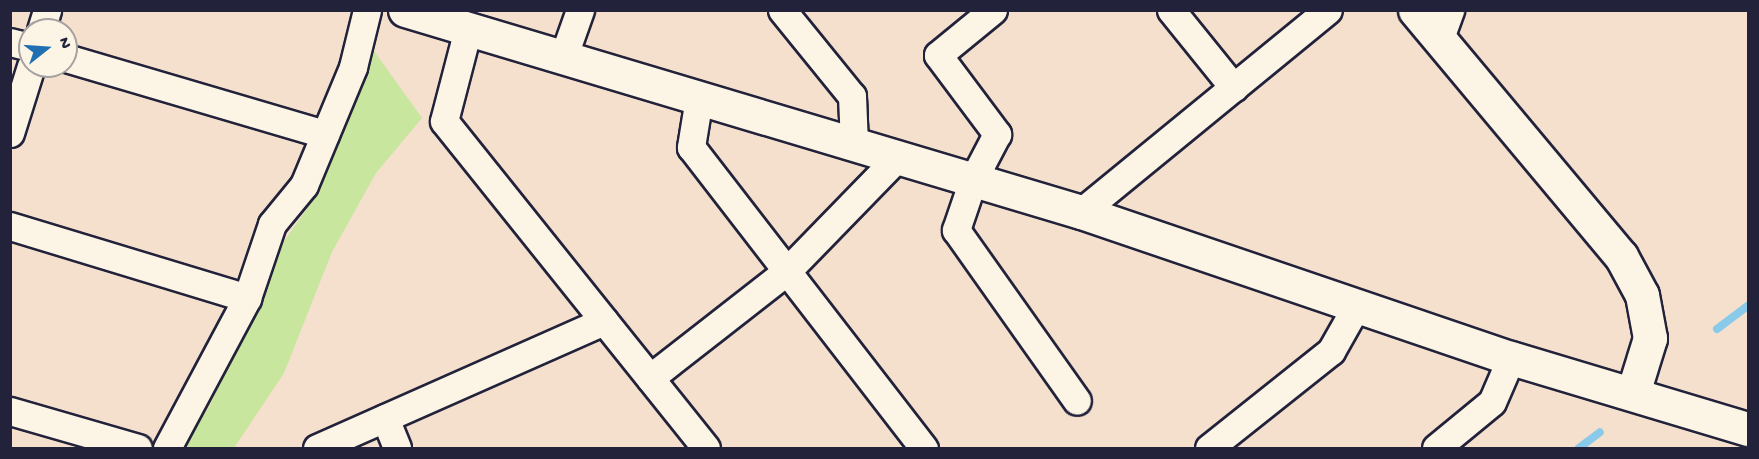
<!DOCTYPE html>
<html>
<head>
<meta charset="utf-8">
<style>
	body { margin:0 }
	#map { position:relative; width:1759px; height:459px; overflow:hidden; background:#f4e0cd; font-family:"Gochi Hand",sans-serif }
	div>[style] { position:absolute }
	.green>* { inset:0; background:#c8e69e }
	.stream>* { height:8px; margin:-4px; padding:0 4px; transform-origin:4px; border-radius:4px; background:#89c9ea }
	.roads { filter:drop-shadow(2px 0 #22223b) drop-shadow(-2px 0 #22223b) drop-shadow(0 2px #22223b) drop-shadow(0 -2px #22223b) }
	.minor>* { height:27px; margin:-13.5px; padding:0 13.5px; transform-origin:13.5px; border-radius:13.5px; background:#fcf5e5 }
	.tertiary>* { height:33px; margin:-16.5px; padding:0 16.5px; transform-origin:16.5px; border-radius:16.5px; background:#fcf5e5 }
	span { translate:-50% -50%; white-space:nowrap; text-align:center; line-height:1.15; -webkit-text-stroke:4.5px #fcf5e5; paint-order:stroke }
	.frame { position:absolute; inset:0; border:12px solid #22223b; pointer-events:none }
	.north { position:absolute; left:18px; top:18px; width:60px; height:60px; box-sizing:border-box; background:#fcf5e5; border:2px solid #a5a1a1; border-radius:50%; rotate:73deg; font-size:16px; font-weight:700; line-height:24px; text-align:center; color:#22223b }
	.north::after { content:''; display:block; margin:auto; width:21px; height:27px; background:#1f6fb2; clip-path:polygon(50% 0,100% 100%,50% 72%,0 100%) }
</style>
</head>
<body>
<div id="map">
	<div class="green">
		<i style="clip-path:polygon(369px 44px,422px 118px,376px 173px,332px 252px,284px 373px,234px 448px,183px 448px,210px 405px,282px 244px,309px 206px,337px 142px)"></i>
	</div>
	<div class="stream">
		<i style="left:1717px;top:329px;width:39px;rotate:-37deg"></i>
		<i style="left:1579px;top:448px;width:26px;rotate:-37deg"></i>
	</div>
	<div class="roads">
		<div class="minor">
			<i style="left:782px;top:10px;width:111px;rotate:50.9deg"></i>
			<i style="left:852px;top:96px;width:48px;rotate:87.6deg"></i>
			<i style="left:993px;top:10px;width:71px;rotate:140.7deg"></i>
			<i style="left:938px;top:55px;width:99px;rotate:53.2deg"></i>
			<i style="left:997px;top:134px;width:52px;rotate:117.6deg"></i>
			<i style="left:973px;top:180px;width:53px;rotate:108.8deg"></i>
			<i style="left:956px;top:230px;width:209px;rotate:54.7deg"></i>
			<i style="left:1171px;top:10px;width:100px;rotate:51.1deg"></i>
			<i style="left:468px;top:29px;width:95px;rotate:104.6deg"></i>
			<i style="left:444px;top:121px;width:419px;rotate:51.3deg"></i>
			<i style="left:41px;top:30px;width:21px;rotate:-73deg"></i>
			<i style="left:1440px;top:38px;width:30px;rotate:-70deg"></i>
			<i style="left:10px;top:42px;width:21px;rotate:14deg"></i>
			<i style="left:66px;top:58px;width:270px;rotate:16.4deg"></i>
			<i style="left:563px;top:58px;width:51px;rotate:-70.5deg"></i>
			<i style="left:699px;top:98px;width:50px;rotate:99.3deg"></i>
			<i style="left:691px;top:147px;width:381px;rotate:52.3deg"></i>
			<i style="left:10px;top:133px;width:70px;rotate:-72.6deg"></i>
			<i style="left:1081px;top:212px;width:319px;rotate:-39.3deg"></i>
			<i style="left:10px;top:226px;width:248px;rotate:16.9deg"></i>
			<i style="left:650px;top:378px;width:174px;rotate:-38deg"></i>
			<i style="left:787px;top:271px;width:159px;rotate:-45.8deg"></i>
			<i style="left:10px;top:411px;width:133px;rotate:16.1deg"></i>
			<i style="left:385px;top:418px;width:32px;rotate:68deg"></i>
			<i style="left:167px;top:448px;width:170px;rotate:-61.9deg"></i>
			<i style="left:247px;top:298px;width:78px;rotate:-71.3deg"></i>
			<i style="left:272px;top:224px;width:50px;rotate:-50.6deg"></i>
			<i style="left:304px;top:185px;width:128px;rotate:-67.4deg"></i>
			<i style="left:353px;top:67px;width:59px;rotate:-76.2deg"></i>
			<i style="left:317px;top:448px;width:314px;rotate:-23.9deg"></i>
			<i style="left:1209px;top:448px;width:156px;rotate:-38.5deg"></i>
			<i style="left:1331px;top:351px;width:53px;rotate:-60.5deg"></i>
			<i style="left:1436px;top:448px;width:72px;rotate:-39.4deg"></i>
			<i style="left:1492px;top:402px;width:48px;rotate:-66.6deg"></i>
		</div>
		<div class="tertiary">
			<i style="left:405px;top:10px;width:706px;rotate:16.64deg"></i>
			<i style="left:1081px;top:212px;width:454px;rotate:18.8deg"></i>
			<i style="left:1511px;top:358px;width:247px;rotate:16.7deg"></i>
			<i style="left:1415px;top:10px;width:321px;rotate:50.1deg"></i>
			<i style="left:1621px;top:256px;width:44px;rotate:61.7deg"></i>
			<i style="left:1642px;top:295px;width:44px;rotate:79.5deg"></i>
			<i style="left:1650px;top:338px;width:58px;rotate:107.2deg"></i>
		</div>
	</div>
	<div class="frame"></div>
	<div class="north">N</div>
</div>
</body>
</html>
